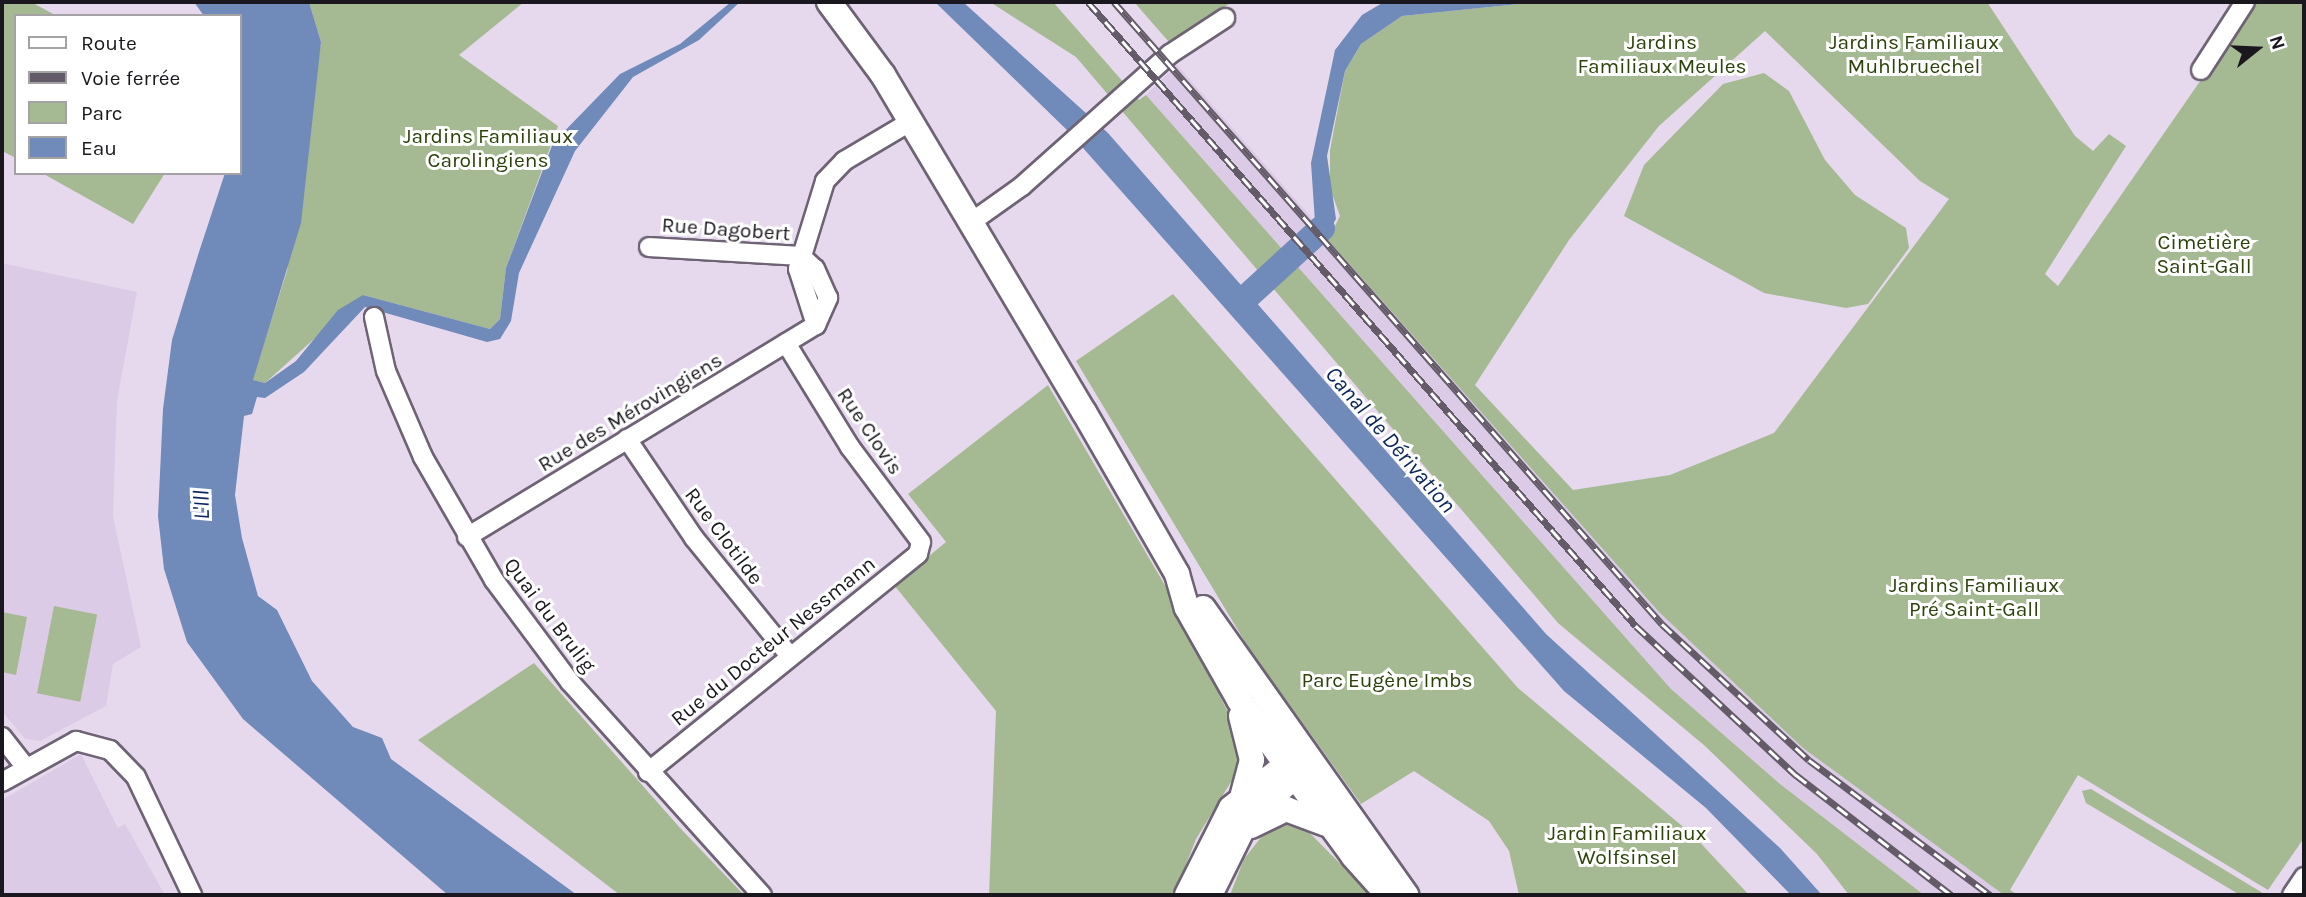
<!DOCTYPE html>
<html>
<head>
<meta charset="utf-8">
<style>
	body { margin:0 }
	#map { position:relative; width:2306px; height:897px; overflow:hidden; background:#e6d9ed; font-family:Karla,sans-serif }
	div>[style] { position:absolute }
	.built>* { inset:0; background:#dccbe6 }
	.green>* { inset:0; background:#a5b992; transform-origin:0 0 }
	.water>* { inset:0; background:#708ab9 }
	.river>* { height:26px; margin:-13px; padding:0 13px; transform-origin:13px; border-radius:13px; background:#708ab9 }
	.roads { filter:drop-shadow(2px 0 #6e6374) drop-shadow(-2px 0 #6e6374) drop-shadow(0 2px #6e6374) drop-shadow(0 -2px #6e6374) }
	.minor>* { height:18px; margin:-9px; padding:0 9px; transform-origin:9px; border-radius:9px; background:#fff }
	.secondary>* { height:24px; margin:-12px; padding:0 12px; transform-origin:12px; border-radius:12px; background:#fff }
	.rail>* { height:7px; margin-top:-3.5px; transform-origin:0; background:repeating-linear-gradient(90deg,#fff 0 13px,#635c68 0 26px); box-sizing:border-box; border-block:2px solid #635c68 }
	span { translate:-50% -50%; white-space:nowrap; text-align:center; line-height:1.15; -webkit-text-stroke:6px #fff; paint-order:stroke }
	.park-label { font-size:21px; color:#2b4209 }
	.street-label { font-size:21px; color:#1b171e }
	.water-label { font-size:23px; color:#0b265f; font-style:italic }
	.frame { position:absolute; inset:0; border:4px solid #1b171e; pointer-events:none }
	.legend { position:absolute; left:14px; top:14px; width:228px; height:161px; box-sizing:border-box; background:#fff; border:2px solid #a4a2a5; margin:0; padding:9px 12px; list-style:none; font-size:21px; color:#1b171e }
	.legend li { display:flex; align-items:center; gap:14px; height:35px }
	.legend b { width:35px; border:2px solid #a4a2a5 }
	.north { position:absolute; left:2222px; top:14px; width:70px; height:70px; -webkit-text-stroke:5px #fff; paint-order:stroke; rotate:72deg; font-size:19px; font-weight:700; line-height:28px; text-align:center; color:#1b171e }
	.north::after { content:''; display:block; margin:auto; width:24px; height:32px; background:#1b171e; clip-path:polygon(50% 0,100% 100%,50% 72%,0 100%) }
</style>
</head>
<body>
<div id="map">
	<div class="built">
		<i style="clip-path:polygon(1177px 65px,1659px 612px,1803px 748px,2004px 895px,1924px 895px,1780px 784px,1671px 689px,1146px 95px)"></i>
		<i style="clip-path:polygon(2px 263px,137px 292px,117px 401px,113px 516px,141px 647px,113px 664px,106px 706px,40px 741px,25px 739px,2px 711px)"></i>
		<i style="clip-path:polygon(81px 754px,118px 828px,125px 824px,165px 895px,2px 895px,2px 800px)"></i>
	</div>
	<div class="green">
		<i style="clip-path:polygon(2px 2px,31px 2px,57px 16px,16px 16px,16px 158px,2px 151px)"></i>
		<i style="clip-path:polygon(309px 2px,524px 2px,459px 55px,558px 126px,506px 268px,500px 319px,490px 329px,363px 295px,265px 383px,252px 380px,287px 271px,321px 42px)"></i>
		<i style="clip-path:polygon(990px 2px,1053px 2px,1139px 100px,1146px 95px,1671px 689px,1780px 784px,1924px 895px,1849px 895px,1817px 854px,1705px 746px,1558px 623px,1076px 57px)"></i>
		<i style="clip-path:polygon(1134px 2px,1232px 2px,1169px 42px)"></i>
		<i style="clip-path:polygon(evenodd,1539px 2px,1987px 2px,2075px 136px,2093px 151px,2109px 134px,2126px 146px,2045px 274px,2058px 286px,2255px 2px,2304px 2px,2304px 838px,2268px 890px,2078px 775px,2010px 890px,2018px 895px,2004px 895px,1803px 748px,1659px 612px,1328px 240px,1340px 216px,1330px 188px,1330px 150px,1345px 71px,1361px 44px,1402px 16px,1539px 2px,1765px 31px,1920px 181px,1949px 199px,1774px 433px,1670px 475px,1573px 490px,1475px 385px,1569px 240px,1659px 126px,1765px 31px)"></i>
		<i style="clip-path:polygon(1764px 73px,1789px 91px,1825px 160px,1855px 195px,1906px 228px,1909px 248px,1868px 304px,1846px 308px,1764px 293px,1624px 216px,1644px 165px,1723px 84px)"></i>
		<i style="clip-path:polygon(42px 173px,165px 173px,133px 224px)"></i>
		<i style="clip-path:polygon(1173px 294px,1518px 688px,1694px 836px,1749px 895px,1519px 895px,1509px 851px,1489px 821px,1414px 771px,1361px 804px,1250px 650px,1076px 361px)"></i>
		<i style="clip-path:polygon(1048px 385px,1170px 594px,1241px 739px,1240px 767px,1196px 839px,1174px 895px,989px 895px,996px 711px,894px 585px,946px 542px,908px 494px)"></i>
		<i style="left:54px;top:606px;width:44px;height:89px;rotate:11deg"></i>
		<i style="clip-path:polygon(2px 612px,27px 617px,16px 675px,2px 672px)"></i>
		<i style="clip-path:polygon(534px 663px,681px 829px,744px 895px,620px 895px,418px 740px)"></i>
		<i style="clip-path:polygon(2091px 789px,2261px 892px,2264px 895px,2240px 895px,2086px 803px,2082px 791px)"></i>
		<i style="clip-path:polygon(1294px 817px,1371px 895px,1230px 895px,1244px 859px,1266px 831px)"></i>
	</div>
	<div class="water">
		<i style="clip-path:polygon(194px 2px,309px 2px,321px 42px,301px 223px,253px 380px,265px 383px,296px 361px,338px 310px,363px 295px,490px 329px,500px 319px,506px 268px,553px 143px,620px 74px,680px 44px,731px 2px,740px 2px,699px 40px,633px 77px,575px 151px,519px 273px,511px 321px,500px 339px,487px 342px,365px 307px,304px 372px,265px 398px,257px 397px,252px 414px,244px 416px,235px 495px,242px 538px,258px 596px,277px 610px,312px 681px,353px 727px,382px 738px,391px 759px,577px 895px,448px 895px,243px 719px,187px 642px,164px 569px,158px 516px,163px 409px,172px 340px,198px 255px,225px 173px,240px 173px,242px 93px,240px 16px,204px 16px)"></i>
		<i style="clip-path:polygon(935px 2px,963px 2px,1108px 133px,1546px 634px,1780px 848px,1822px 895px,1791px 895px,1706px 808px,1564px 691px,1068px 131px)"></i>
		<i style="clip-path:polygon(1384px 2px,1539px 2px,1402px 16px,1361px 44px,1345px 71px,1327px 156px,1336px 219px,1326px 235px,1315px 222px,1311px 163px,1335px 50px,1362px 15px)"></i>
	</div>
	<div class="river">
		<i style="left:1240px;top:303px;width:111px;rotate:-42.4deg"></i>
	</div>
	<div class="roads">
		<div class="minor">
			<i style="left:2201px;top:70px;width:81px;rotate:-57.1deg"></i>
			<i style="left:970px;top:223px;width:64px;rotate:-35.4deg"></i>
			<i style="left:1022px;top:186px;width:198px;rotate:-41.7deg"></i>
			<i style="left:1170px;top:54px;width:66px;rotate:-33.2deg"></i>
			<i style="left:649px;top:247px;width:152px;rotate:3.4deg"></i>
			<i style="left:374px;top:317px;width:55px;rotate:77.5deg"></i>
			<i style="left:386px;top:371px;width:94px;rotate:66.7deg"></i>
			<i style="left:423px;top:457px;width:142px;rotate:60deg"></i>
			<i style="left:494px;top:580px;width:127px;rotate:53.3deg"></i>
			<i style="left:570px;top:682px;width:287px;rotate:48deg"></i>
			<i style="left:816px;top:325px;width:59px;rotate:-107.8deg"></i>
			<i style="left:798px;top:269px;width:92px;rotate:-72.9deg"></i>
			<i style="left:825px;top:181px;width:28px;rotate:-46deg"></i>
			<i style="left:844px;top:161px;width:77px;rotate:-30.6deg"></i>
			<i style="left:627px;top:439px;width:120px;rotate:55.9deg"></i>
			<i style="left:694px;top:538px;width:152px;rotate:50.9deg"></i>
			<i style="left:467px;top:537px;width:408px;rotate:-31.3deg"></i>
			<i style="left:816px;top:325px;width:30px;rotate:-66deg"></i>
			<i style="left:828px;top:298px;width:32px;rotate:-114deg"></i>
			<i style="left:815px;top:269px;width:19px;rotate:-137deg"></i>
			<i style="left:2px;top:737px;width:37px;rotate:52deg"></i>
			<i style="left:648px;top:772px;width:347px;rotate:-38.9deg"></i>
			<i style="left:918px;top:554px;width:12px;rotate:-76deg"></i>
			<i style="left:921px;top:542px;width:119px;rotate:-126.8deg"></i>
			<i style="left:850px;top:447px;width:122px;rotate:-121.6deg"></i>
			<i style="left:2px;top:782px;width:85px;rotate:-29deg"></i>
			<i style="left:76px;top:741px;width:35px;rotate:15deg"></i>
			<i style="left:110px;top:750px;width:37px;rotate:46deg"></i>
			<i style="left:136px;top:777px;width:131px;rotate:64.6deg"></i>
			<i style="left:2292px;top:895px;width:22px;rotate:-56deg"></i>
		</div>
		<div class="secondary">
			<i style="left:829px;top:2px;width:91px;rotate:53.5deg"></i>
			<i style="left:883px;top:75px;width:392px;rotate:59.2deg"></i>
			<i style="left:1084px;top:412px;width:187px;rotate:60.1deg"></i>
			<i style="left:1177px;top:574px;width:35px;rotate:74deg"></i>
			<i style="left:1187px;top:608px;width:106px;rotate:60.5deg"></i>
			<i style="left:1239px;top:700px;width:193px;rotate:53.8deg"></i>
			<i style="left:1353px;top:856px;width:52px;rotate:48.1deg"></i>
			<i style="left:1203px;top:608px;width:352px;rotate:54.7deg"></i>
			<i style="left:1241px;top:716px;width:45px;rotate:76deg"></i>
			<i style="left:1252px;top:760px;width:35px;rotate:105deg"></i>
			<i style="left:1251px;top:826px;width:39px;rotate:-26deg"></i>
			<i style="left:1286px;top:809px;width:43px;rotate:20.6deg"></i>
			<i style="left:1187px;top:895px;width:97px;rotate:-63.2deg"></i>
			<i style="left:1231px;top:808px;width:83px;rotate:-38.1deg"></i>
			<i style="left:1210px;top:895px;width:88px;rotate:-63.7deg"></i>
			<i style="left:1249px;top:816px;width:63px;rotate:-40.5deg"></i>
		</div>
	</div>
	<div class="rail">
		<i style="left:1088px;top:2px;width:830px;rotate:48.71deg"></i>
		<i style="left:1636px;top:626px;width:219px;rotate:43deg"></i>
		<i style="left:1796px;top:775px;width:196px;rotate:37.7deg"></i>
		<i style="left:1114px;top:2px;width:829px;rotate:48.62deg"></i>
		<i style="left:1662px;top:624px;width:200px;rotate:42.8deg"></i>
		<i style="left:1809px;top:760px;width:226px;rotate:36.7deg"></i>
	</div>
	<div class="park-label">
		<span style="left:1662px;top:54px">Jardins<br>Familiaux Meules</span>
		<span style="left:1914px;top:54px">Jardins Familiaux<br>Muhlbruechel</span>
		<span style="left:488px;top:148px">Jardins Familiaux<br>Carolingiens</span>
		<span style="left:2204px;top:254px">Cimetière<br>Saint-Gall</span>
		<span style="left:1974px;top:597px">Jardins Familiaux<br>Pré Saint-Gall</span>
		<span style="left:1387px;top:680px">Parc Eugène Imbs</span>
		<span style="left:1627px;top:845px">Jardin Familiaux<br>Wolfsinsel</span>
	</div>
	<div class="street-label">
		<span style="left:726px;top:229px;rotate:4deg">Rue Dagobert</span>
		<span style="left:630px;top:412px;rotate:-31deg">Rue des Mérovingiens</span>
		<span style="left:870px;top:431px;rotate:56deg">Rue Clovis</span>
		<span style="left:724px;top:536px;rotate:53deg">Rue Clotilde</span>
		<span style="left:550px;top:615px;rotate:53deg">Quai du Brulig</span>
		<span style="left:773px;top:641px;rotate:-39deg">Rue du Docteur Nessmann</span>
	</div>
	<div class="water-label">
		<span style="left:1390px;top:440px;rotate:49deg">Canal de Dérivation</span>
		<span style="left:202px;top:505px;rotate:-91deg">L'Ill</span>
	</div>
	<div class="frame"></div>
	<ul class="legend">
	<li><b style="height:9px;background:#fff"></b>Route</li>
	<li><b style="height:9px;background:#635c68"></b>Voie ferrée</li>
	<li><b style="height:19px;background:#a5b992"></b>Parc</li>
	<li><b style="height:19px;background:#708ab9"></b>Eau</li>
	</ul>
	<div class="north">N</div>
</div>
</body>
</html>
